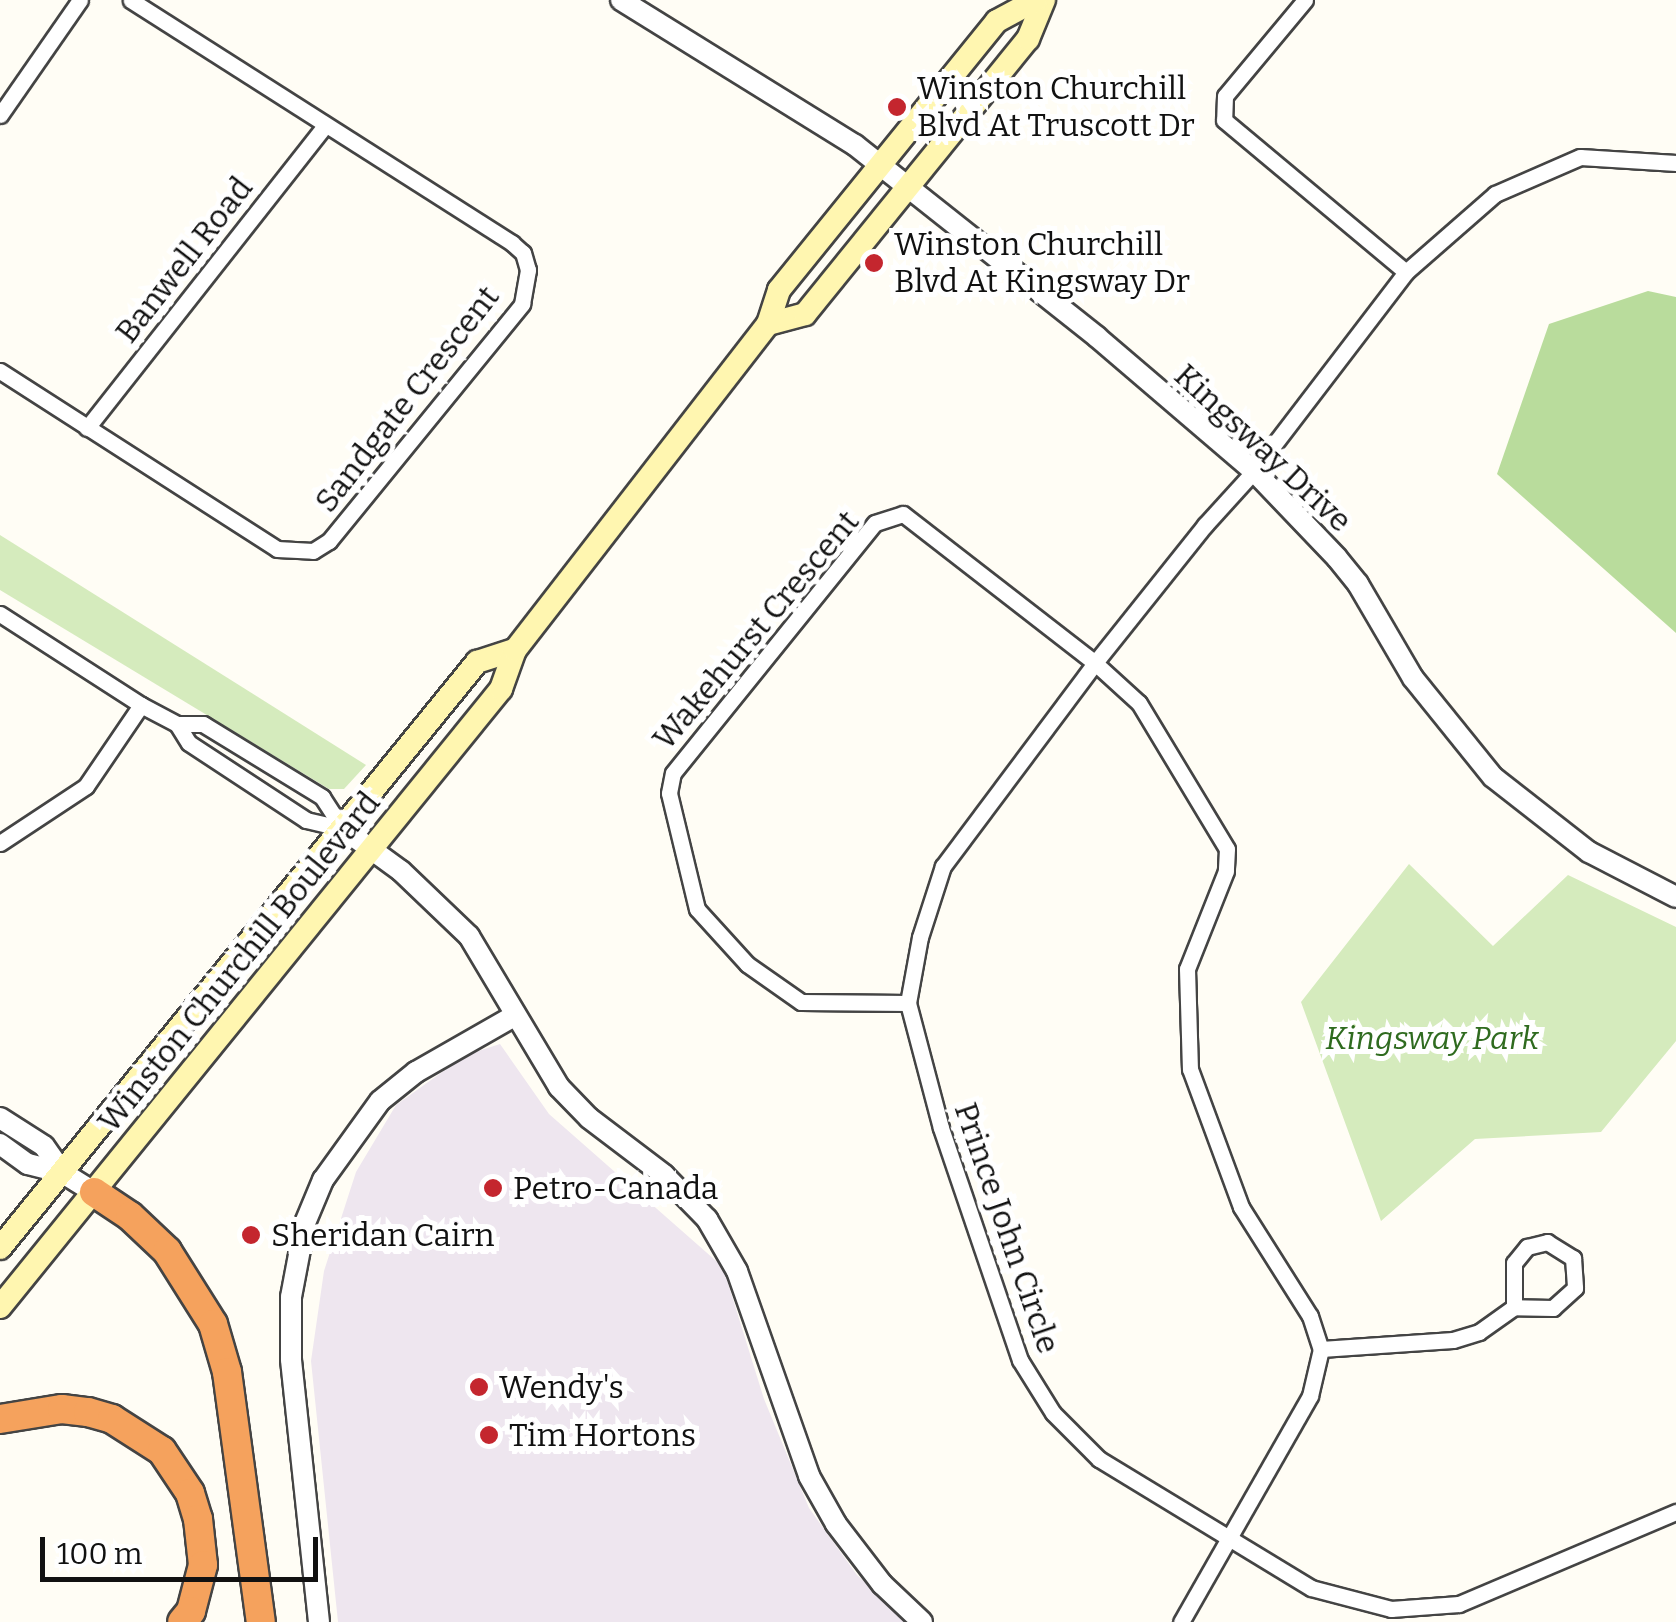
<!DOCTYPE html>
<html>
<head>
<meta charset="utf-8">
<style>
	body { margin:0 }
	#map { position:relative; width:1676px; height:1622px; overflow:hidden; background:#fffdf5; font-family:Bitter,serif }
	div>[style] { position:absolute }
	.industrial>* { inset:0; background:#eee6ef }
	.green>* { inset:0; background:#d5ebbd }
	.forest>* { inset:0; background:#b9dc9c }
	.roads { filter:drop-shadow(2px 0 #444) drop-shadow(-2px 0 #444) drop-shadow(0 2px #444) drop-shadow(0 -2px #444) }
	.minor>* { height:15px; margin:-7.5px; padding:0 7.5px; transform-origin:7.5px; border-radius:7.5px; background:#fff }
	.tertiary>* { height:20px; margin:-10px; padding:0 10px; transform-origin:10px; border-radius:10px; background:#fff }
	.secondary>* { height:22px; margin:-11px; padding:0 11px; transform-origin:11px; border-radius:11px; background:#fff6b0 }
	.motorway>* { height:28px; margin:-14px; padding:0 14px; transform-origin:14px; border-radius:14px; background:#f5a25d }
	.dots>* { width:28px; height:28px; translate:-50% -50%; box-sizing:border-box; border:5px solid #fff; border-radius:50% }
	span { translate:-50% -50%; white-space:nowrap; text-align:center; line-height:1.15; -webkit-text-stroke:10px #fff; paint-order:stroke }
	.poi-label { font-size:32px; color:#111 }
	.left { translate:0 -50%; text-align:left }
	.street-label { font-size:32px; color:#111 }
	.park-label { font-size:32px; color:#2f6b1f; font-style:italic }
	.scale { position:absolute; left:40px; top:1537px; width:278px; height:45px; box-sizing:border-box; border:5px solid #111; border-top:0; padding-left:12px; font-size:30px; line-height:35px; white-space:nowrap; color:#111; -webkit-text-stroke:8px #fff; paint-order:stroke }
</style>
</head>
<body>
<div id="map">
	<div class="industrial">
		<i style="clip-path:polygon(500px 1044px,549px 1114px,723px 1267px,764px 1399px,809px 1508px,857px 1575px,910px 1622px,338px 1622px,311px 1361px,324px 1271px,356px 1172px,396px 1105px,466px 1055px)"></i>
	</div>
	<div class="green">
		<i style="clip-path:polygon(0 535px,366px 765px,344px 789px,329px 789px,0 590px)"></i>
		<i style="clip-path:polygon(1409px 864px,1493px 946px,1568px 875px,1676px 927px,1676px 1041px,1601px 1132px,1475px 1139px,1381px 1221px,1301px 1002px)"></i>
	</div>
	<div class="forest">
		<i style="clip-path:polygon(1648px 291px,1676px 297px,1676px 633px,1497px 474px,1549px 324px)"></i>
	</div>
	<div class="roads">
		<div class="minor">
			<i style="left:1305px;top:0;width:125px;rotate:129.8deg"></i>
			<i style="left:1225px;top:96px;width:24px;rotate:92deg"></i>
			<i style="left:1224px;top:120px;width:237px;rotate:39.9deg"></i>
			<i style="left:0;top:115px;width:140px;rotate:-55.2deg"></i>
			<i style="left:1676px;top:163px;width:96px;rotate:-176.4deg"></i>
			<i style="left:1580px;top:157px;width:93px;rotate:156.5deg"></i>
			<i style="left:1495px;top:194px;width:118px;rotate:138.8deg"></i>
			<i style="left:1406px;top:272px;width:250px;rotate:127.4deg"></i>
			<i style="left:1254px;top:471px;width:73px;rotate:132.2deg"></i>
			<i style="left:1205px;top:525px;width:176px;rotate:128.6deg"></i>
			<i style="left:1095px;top:663px;width:254px;rotate:126.8deg"></i>
			<i style="left:943px;top:866px;width:75px;rotate:107.9deg"></i>
			<i style="left:920px;top:937px;width:67px;rotate:100.3deg"></i>
			<i style="left:908px;top:1003px;width:129px;rotate:75.2deg"></i>
			<i style="left:941px;top:1128px;width:245px;rotate:71.2deg"></i>
			<i style="left:1020px;top:1360px;width:62px;rotate:58.1deg"></i>
			<i style="left:1053px;top:1413px;width:65px;rotate:45deg"></i>
			<i style="left:1099px;top:1459px;width:248px;rotate:31.3deg"></i>
			<i style="left:1311px;top:1588px;width:83px;rotate:14.7deg"></i>
			<i style="left:1391px;top:1609px;width:68px;rotate:-4.2deg"></i>
			<i style="left:1459px;top:1604px;width:236px;rotate:-23deg"></i>
			<i style="left:0;top:371px;width:329px;rotate:32.7deg"></i>
			<i style="left:277px;top:549px;width:36px;rotate:3deg"></i>
			<i style="left:313px;top:551px;width:19px;rotate:-32deg"></i>
			<i style="left:329px;top:541px;width:306px;rotate:-50.8deg"></i>
			<i style="left:522px;top:304px;width:35px;rotate:-80deg"></i>
			<i style="left:528px;top:270px;width:18px;rotate:-106deg"></i>
			<i style="left:523px;top:253px;width:15px;rotate:-138deg"></i>
			<i style="left:512px;top:243px;width:452px;rotate:-147.5deg"></i>
			<i style="left:87px;top:428px;width:385px;rotate:-51.8deg"></i>
			<i style="left:0;top:614px;width:168px;rotate:32.8deg"></i>
			<i style="left:141px;top:705px;width:41px;rotate:27.8deg"></i>
			<i style="left:177px;top:724px;width:26px"></i>
			<i style="left:203px;top:724px;width:140px;rotate:31.5deg"></i>
			<i style="left:322px;top:797px;width:37px;rotate:57deg"></i>
			<i style="left:177px;top:724px;width:22px;rotate:58deg"></i>
			<i style="left:189px;top:743px;width:140px;rotate:33.3deg"></i>
			<i style="left:306px;top:820px;width:37px;rotate:13deg"></i>
			<i style="left:0;top:843px;width:103px;rotate:-33.5deg"></i>
			<i style="left:86px;top:786px;width:98px;rotate:-55.8deg"></i>
			<i style="left:908px;top:1003px;width:107px;rotate:-179.5deg"></i>
			<i style="left:801px;top:1002px;width:66px;rotate:-144.9deg"></i>
			<i style="left:747px;top:964px;width:74px;rotate:-132.3deg"></i>
			<i style="left:697px;top:909px;width:119px;rotate:-103.6deg"></i>
			<i style="left:669px;top:793px;width:20px;rotate:-79deg"></i>
			<i style="left:673px;top:773px;width:321px;rotate:-51.1deg"></i>
			<i style="left:875px;top:523px;width:29px;rotate:-18deg"></i>
			<i style="left:903px;top:514px;width:243px;rotate:37.8deg"></i>
			<i style="left:1095px;top:663px;width:59px;rotate:42.3deg"></i>
			<i style="left:1139px;top:703px;width:170px;rotate:58.9deg"></i>
			<i style="left:1227px;top:849px;width:22px;rotate:93deg"></i>
			<i style="left:1226px;top:871px;width:105px;rotate:111.7deg"></i>
			<i style="left:1187px;top:969px;width:100px;rotate:88.3deg"></i>
			<i style="left:1190px;top:1069px;width:147px;rotate:69.7deg"></i>
			<i style="left:1241px;top:1207px;width:129px;rotate:57.7deg"></i>
			<i style="left:1310px;top:1316px;width:35px;rotate:72deg"></i>
			<i style="left:1321px;top:1349px;width:48px;rotate:103.2deg"></i>
			<i style="left:1310px;top:1396px;width:260px;rotate:119.7deg"></i>
			<i style="left:1547px;top:1242px;width:31px;rotate:32deg"></i>
			<i style="left:1573px;top:1258px;width:30px;rotate:86deg"></i>
			<i style="left:1575px;top:1288px;width:30px;rotate:138deg"></i>
			<i style="left:1553px;top:1308px;width:39px;rotate:-179deg"></i>
			<i style="left:1514px;top:1307px;width:44px;rotate:-90deg"></i>
			<i style="left:1514px;top:1263px;width:21px;rotate:-51deg"></i>
			<i style="left:1527px;top:1247px;width:21px;rotate:-14deg"></i>
			<i style="left:1321px;top:1349px;width:132px;rotate:-3.9deg"></i>
			<i style="left:1453px;top:1340px;width:27px;rotate:-17deg"></i>
			<i style="left:1479px;top:1332px;width:43px;rotate:-35.5deg"></i>
		</div>
		<div class="tertiary">
			<i style="left:621px;top:0;width:275px;rotate:31.8deg"></i>
			<i style="left:855px;top:145px;width:309px;rotate:38.4deg"></i>
			<i style="left:1097px;top:337px;width:206px;rotate:40.5deg"></i>
			<i style="left:1254px;top:471px;width:120px;rotate:46.3deg"></i>
			<i style="left:1337px;top:558px;width:33px;rotate:51deg"></i>
			<i style="left:1358px;top:584px;width:109px;rotate:59.7deg"></i>
			<i style="left:1413px;top:678px;width:127px;rotate:51.1deg"></i>
			<i style="left:1493px;top:777px;width:122px;rotate:38deg"></i>
			<i style="left:1589px;top:852px;width:98px;rotate:27.3deg"></i>
			<i style="left:342px;top:828px;width:73px;rotate:36.1deg"></i>
			<i style="left:401px;top:871px;width:94px;rotate:43.7deg"></i>
			<i style="left:469px;top:936px;width:176px;rotate:59.2deg"></i>
			<i style="left:559px;top:1087px;width:43px;rotate:45.9deg"></i>
			<i style="left:589px;top:1118px;width:94px;rotate:37.2deg"></i>
			<i style="left:664px;top:1175px;width:62px;rotate:45.7deg"></i>
			<i style="left:707px;top:1219px;width:60px;rotate:60deg"></i>
			<i style="left:737px;top:1271px;width:217px;rotate:70.6deg"></i>
			<i style="left:809px;top:1476px;width:55px;rotate:60.6deg"></i>
			<i style="left:836px;top:1524px;width:76px;rotate:52.5deg"></i>
			<i style="left:882px;top:1584px;width:55px;rotate:43.5deg"></i>
			<i style="left:0;top:1118px;width:52px;rotate:32.5deg"></i>
			<i style="left:44px;top:1146px;width:33px;rotate:55deg"></i>
			<i style="left:0;top:1144px;width:34px;rotate:36deg"></i>
			<i style="left:28px;top:1164px;width:36px;rotate:14deg"></i>
			<i style="left:63px;top:1173px;width:36px;rotate:32deg"></i>
			<i style="left:319px;top:1622px;width:264px;rotate:-96.1deg"></i>
			<i style="left:291px;top:1359px;width:62px;rotate:-90deg"></i>
			<i style="left:291px;top:1297px;width:75px;rotate:-79.3deg"></i>
			<i style="left:305px;top:1223px;width:47px;rotate:-67.3deg"></i>
			<i style="left:323px;top:1180px;width:97px;rotate:-54.2deg"></i>
			<i style="left:380px;top:1101px;width:46px;rotate:-38.9deg"></i>
			<i style="left:416px;top:1072px;width:113px;rotate:-29.7deg"></i>
		</div>
		<div class="secondary">
			<i style="left:768px;top:324px;width:38px;rotate:-15deg"></i>
			<i style="left:805px;top:314px;width:354px;rotate:-51deg"></i>
			<i style="left:1028px;top:39px;width:42px;rotate:-67.7deg"></i>
			<i style="left:0;top:1248px;width:756px;rotate:-50.85deg"></i>
			<i style="left:477px;top:662px;width:40px;rotate:-18deg"></i>
			<i style="left:0;top:1307px;width:796px;rotate:-50.97deg"></i>
			<i style="left:501px;top:689px;width:41px;rotate:-70.3deg"></i>
			<i style="left:515px;top:650px;width:413px;rotate:-52.2deg"></i>
			<i style="left:768px;top:324px;width:36px;rotate:-72deg"></i>
			<i style="left:779px;top:290px;width:346px;rotate:-51deg"></i>
			<i style="left:997px;top:21px;width:44px;rotate:-28.3deg"></i>
		</div>
		<div class="motorway">
			<i style="left:94px;top:1192px;width:43px;rotate:33.7deg"></i>
			<i style="left:130px;top:1216px;width:51px;rotate:43.4deg"></i>
			<i style="left:167px;top:1251px;width:86px;rotate:57.8deg"></i>
			<i style="left:213px;top:1324px;width:50px;rotate:73.7deg"></i>
			<i style="left:227px;top:1372px;width:252px;rotate:82.3deg"></i>
			<i style="left:0;top:1419px;width:63px;rotate:-9.2deg"></i>
			<i style="left:62px;top:1409px;width:26px;rotate:7deg"></i>
			<i style="left:88px;top:1412px;width:25px;rotate:16deg"></i>
			<i style="left:112px;top:1419px;width:59px;rotate:32.6deg"></i>
			<i style="left:162px;top:1451px;width:50px;rotate:56.3deg"></i>
			<i style="left:190px;top:1493px;width:27px;rotate:73deg"></i>
			<i style="left:198px;top:1519px;width:46px;rotate:83.8deg"></i>
			<i style="left:203px;top:1565px;width:48px;rotate:104.6deg"></i>
			<i style="left:191px;top:1611px;width:14px;rotate:129deg"></i>
		</div>
	</div>
	<div class="dots">
		<i style="left:897px;top:107px;background:#c4262e"></i>
		<i style="left:874px;top:263px;background:#c4262e"></i>
		<i style="left:493px;top:1188px;background:#c4262e"></i>
		<i style="left:251px;top:1235px;background:#c4262e"></i>
		<i style="left:479px;top:1387px;background:#c4262e"></i>
		<i style="left:489px;top:1435px;background:#c4262e"></i>
	</div>
	<div class="poi-label">
		<span class="left" style="left:917px;top:107px">Winston Churchill<br>Blvd At Truscott Dr</span>
		<span class="left" style="left:894px;top:263px">Winston Churchill<br>Blvd At Kingsway Dr</span>
		<span class="left" style="left:513px;top:1188px">Petro-Canada</span>
		<span class="left" style="left:271px;top:1235px">Sheridan Cairn</span>
		<span class="left" style="left:499px;top:1387px">Wendy's</span>
		<span class="left" style="left:509px;top:1435px">Tim Hortons</span>
	</div>
	<div class="street-label">
		<span style="left:184px;top:260px;rotate:-52deg">Banwell Road</span>
		<span style="left:407px;top:399px;rotate:-52deg">Sandgate Crescent</span>
		<span style="left:1263px;top:448px;rotate:43deg">Kingsway Drive</span>
		<span style="left:756px;top:630px;rotate:-50deg">Wakehurst Crescent</span>
		<span style="left:239px;top:962px;rotate:-51deg">Winston Churchill Boulevard</span>
		<span style="left:1007px;top:1228px;rotate:71deg">Prince John Circle</span>
	</div>
	<div class="park-label">
		<span style="left:1432px;top:1038px">Kingsway Park</span>
	</div>
	<div class="scale">100 m</div>
</div>
</body>
</html>
